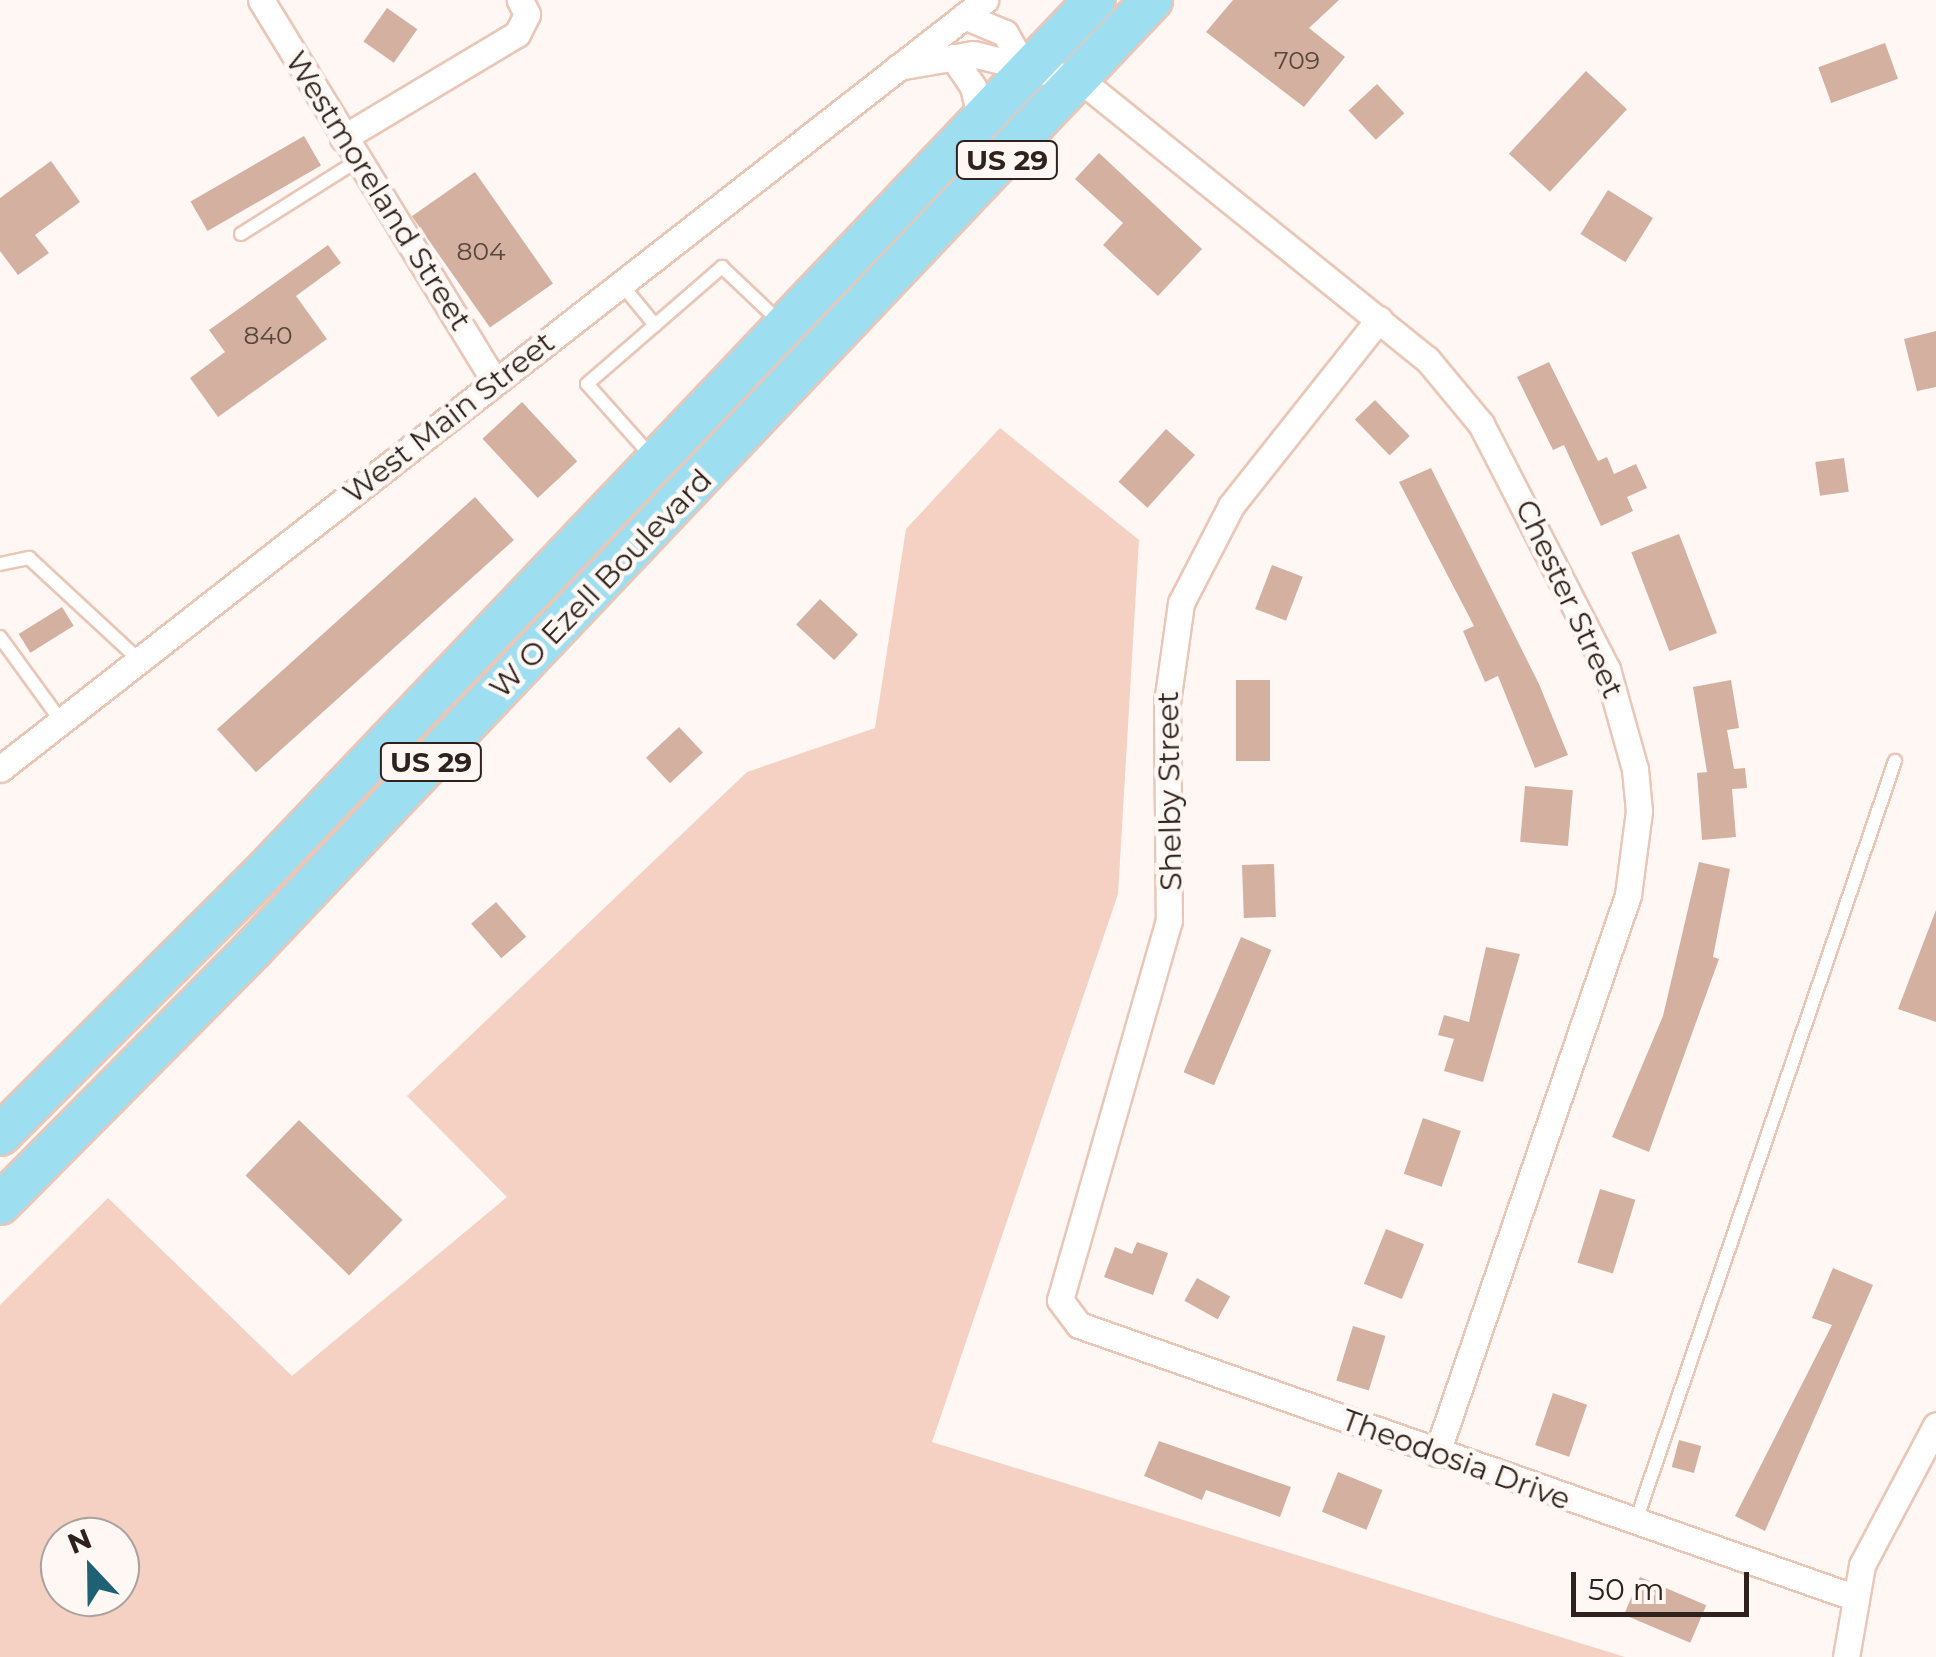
<!DOCTYPE html>
<html>
<head>
<meta charset="utf-8">
<style>
	body { margin:0 }
	#map { position:relative; width:1936px; height:1657px; overflow:hidden; background:#fef7f4; font-family:Montserrat,sans-serif }
	div>[style] { position:absolute }
	.green>* { inset:0; background:#f4d1c3 }
	.building>* { inset:0; background:#d4b0a1; transform-origin:0 0 }
	.roads { filter:drop-shadow(2px 0 #eac6b7) drop-shadow(-2px 0 #eac6b7) drop-shadow(0 2px #eac6b7) drop-shadow(0 -2px #eac6b7) }
	.lane>* { height:12px; margin:-6px; padding:0 6px; transform-origin:6px; border-radius:6px; background:#fff }
	.street>* { height:25px; margin:-12.5px; padding:0 12.5px; transform-origin:12.5px; border-radius:12.5px; background:#fff }
	.primary>* { height:40px; margin:-20px; padding:0 20px; transform-origin:20px; border-radius:20px; background:#9edef1 }
	span { translate:-50% -50%; white-space:nowrap; text-align:center; line-height:1.15; -webkit-text-stroke:9px #fef7f4; paint-order:stroke }
	.number-label { font-size:25px; color:#58463d }
	.number-label span { -webkit-text-stroke-width:0 }
	.shield-label span { padding:2px 8px; background:#fef7f4; border:2px solid; border-radius:8px; -webkit-text-stroke-width:0 }
	.shield-label { font-size:28px; color:#2f221c; font-weight:700 }
	.street-label { font-size:30px; color:#2f221c }
	.north { position:absolute; left:40px; top:1517px; width:100px; height:100px; box-sizing:border-box; background:#fef7f4; border:2px solid #aba29e; border-radius:50%; rotate:338deg; font-size:28px; font-weight:700; line-height:40px; text-align:center; color:#2f221c }
	.north::after { content:''; display:block; margin:auto; width:35px; height:45px; background:#1e6174; clip-path:polygon(50% 0,100% 100%,50% 72%,0 100%) }
	.scale { position:absolute; left:1571px; top:1572px; width:178px; height:45px; box-sizing:border-box; border:5px solid #2f221c; border-top:0; padding-left:12px; font-size:30px; line-height:35px; white-space:nowrap; color:#2f221c; -webkit-text-stroke:8px #fef7f4; paint-order:stroke }
</style>
</head>
<body>
<div id="map">
	<div class="green">
		<i style="clip-path:polygon(evenodd,1000px 428px,1139px 540px,1118px 894px,932px 1442px,1625px 1657px,0 1657px,0 1305px,108px 1198px,292px 1376px,507px 1197px,407px 1096px,747px 772px,875px 728px,906px 529px,1000px 428px,60px 1537px,120px 1537px,120px 1597px,60px 1597px,60px 1537px)"></i>
	</div>
	<div class="building">
		<i style="clip-path:polygon(1233px 0,1339px 0,1309px 28px,1345px 57px,1304px 107px,1206px 32px)"></i>
		<i style="left:387px;top:8px;width:37px;height:41px;rotate:35deg"></i>
		<i style="left:1885px;top:43px;width:38px;height:71px;rotate:70deg"></i>
		<i style="left:1586px;top:71px;width:56px;height:113px;rotate:43deg"></i>
		<i style="left:1377px;top:84px;width:40px;height:39px;rotate:47deg"></i>
		<i style="left:304px;top:136px;width:34px;height:131px;rotate:60deg"></i>
		<i style="clip-path:polygon(1099px 153px,1202px 249px,1158px 296px,1103px 245px,1123px 223px,1075px 179px)"></i>
		<i style="clip-path:polygon(51px 161px,80px 202px,35px 235px,49px 253px,18px 275px,0 251px,0 198px)"></i>
		<i style="left:475px;top:172px;width:136px;height:77px;rotate:55deg"></i>
		<i style="left:1608px;top:190px;width:53px;height:52px;rotate:32deg"></i>
		<i style="clip-path:polygon(328px 245px,341px 263px,296px 296px,327px 339px,218px 417px,190px 378px,225px 352px,209px 330px)"></i>
		<i style="clip-path:polygon(1936px 331px,1936px 387px,1917px 391px,1904px 339px)"></i>
		<i style="clip-path:polygon(1549px 362px,1598px 461px,1607px 457px,1614px 474px,1636px 464px,1647px 488px,1627px 497px,1633px 511px,1601px 526px,1564px 445px,1553px 450px,1517px 377px)"></i>
		<i style="left:1375px;top:400px;width:50px;height:28px;rotate:46deg"></i>
		<i style="left:522px;top:402px;width:81px;height:54px;rotate:47deg"></i>
		<i style="left:1166px;top:429px;width:39px;height:71px;rotate:42deg"></i>
		<i style="left:1844px;top:458px;width:34px;height:29px;rotate:82deg"></i>
		<i style="clip-path:polygon(1431px 468px,1539px 684px,1568px 755px,1535px 768px,1498px 676px,1485px 682px,1463px 631px,1474px 626px,1399px 482px)"></i>
		<i style="left:475px;top:497px;width:58px;height:347px;rotate:48deg"></i>
		<i style="left:1679px;top:534px;width:106px;height:51px;rotate:69deg"></i>
		<i style="left:1272px;top:565px;width:33px;height:47px;rotate:21deg"></i>
		<i style="left:820px;top:599px;width:52px;height:35px;rotate:43deg"></i>
		<i style="left:62px;top:607px;width:22px;height:51px;rotate:58deg"></i>
		<i style="left:1236px;top:680px;width:34px;height:81px"></i>
		<i style="clip-path:polygon(1731px 680px,1739px 728px,1727px 730px,1734px 769px,1745px 768px,1747px 788px,1732px 789px,1736px 837px,1702px 840px,1697px 773px,1707px 772px,1693px 687px)"></i>
		<i style="left:679px;top:727px;width:35px;height:45px;rotate:47deg"></i>
		<i style="left:1525px;top:786px;width:48px;height:56px;rotate:5deg"></i>
		<i style="clip-path:polygon(1699px 862px,1730px 869px,1713px 957px,1719px 959px,1649px 1152px,1612px 1137px,1663px 1016px)"></i>
		<i style="left:1274px;top:864px;width:53px;height:32px;rotate:88deg"></i>
		<i style="left:496px;top:902px;width:46px;height:33px;rotate:49deg"></i>
		<i style="clip-path:polygon(1936px 910px,1936px 1022px,1898px 1009px)"></i>
		<i style="left:1241px;top:937px;width:33px;height:147px;rotate:23deg"></i>
		<i style="clip-path:polygon(1486px 947px,1520px 954px,1483px 1082px,1444px 1071px,1454px 1039px,1438px 1035px,1444px 1015px,1469px 1022px)"></i>
		<i style="left:1423px;top:1118px;width:40px;height:59px;rotate:19deg"></i>
		<i style="left:299px;top:1120px;width:144px;height:77px;rotate:44deg"></i>
		<i style="left:1600px;top:1189px;width:37px;height:77px;rotate:17deg"></i>
		<i style="left:1386px;top:1229px;width:41px;height:59px;rotate:22deg"></i>
		<i style="clip-path:polygon(1137px 1242px,1168px 1253px,1153px 1295px,1104px 1277px,1115px 1247px,1132px 1254px)"></i>
		<i style="clip-path:polygon(1833px 1268px,1873px 1285px,1765px 1531px,1735px 1516px,1832px 1325px,1812px 1318px)"></i>
		<i style="left:1197px;top:1278px;width:38px;height:26px;rotate:29deg"></i>
		<i style="left:1353px;top:1326px;width:34px;height:57px;rotate:17deg"></i>
		<i style="left:1553px;top:1393px;width:36px;height:55px;rotate:19deg"></i>
		<i style="left:1679px;top:1440px;width:23px;height:28px;rotate:15deg"></i>
		<i style="clip-path:polygon(1159px 1441px,1291px 1487px,1280px 1517px,1206px 1490px,1202px 1500px,1144px 1476px)"></i>
		<i style="left:1338px;top:1472px;width:48px;height:43px;rotate:22deg"></i>
		<i style="left:1640px;top:1577px;width:72px;height:41px;rotate:23deg"></i>
	</div>
	<div class="roads">
		<div class="lane">
			<i style="left:241px;top:234px;width:137px;rotate:-32.2deg"></i>
			<i style="left:622px;top:285px;width:52px;rotate:50.5deg"></i>
			<i style="left:653px;top:458px;width:99px;rotate:-131.7deg"></i>
			<i style="left:587px;top:384px;width:179px;rotate:-40.9deg"></i>
			<i style="left:722px;top:267px;width:81px;rotate:43.5deg"></i>
			<i style="left:0;top:564px;width:30px;rotate:-12deg"></i>
			<i style="left:29px;top:558px;width:150px;rotate:42.8deg"></i>
			<i style="left:0;top:637px;width:104px;rotate:54deg"></i>
			<i style="left:1636px;top:1521px;width:803px;rotate:-71.18deg"></i>
		</div>
		<div class="street">
			<i style="left:261px;top:0;width:448px;rotate:58.5deg"></i>
			<i style="left:964px;top:16px;width:44px;rotate:22.5deg"></i>
			<i style="left:1005px;top:33px;width:45px;rotate:60.6deg"></i>
			<i style="left:953px;top:57px;width:36px;rotate:56deg"></i>
			<i style="left:973px;top:87px;width:33px;rotate:76deg"></i>
			<i style="left:898px;top:67px;width:76px;rotate:-9.8deg"></i>
			<i style="left:973px;top:54px;width:112px;rotate:13.9deg"></i>
			<i style="left:1082px;top:81px;width:443px;rotate:38.9deg"></i>
			<i style="left:1427px;top:359px;width:85px;rotate:50.3deg"></i>
			<i style="left:1481px;top:424px;width:276px;rotate:62.8deg"></i>
			<i style="left:1607px;top:669px;width:104px;rotate:74.4deg"></i>
			<i style="left:1635px;top:769px;width:42px;rotate:84.6deg"></i>
			<i style="left:1639px;top:811px;width:85px;rotate:97.5deg"></i>
			<i style="left:1628px;top:895px;width:590px;rotate:108.9deg"></i>
			<i style="left:343px;top:138px;width:203px;rotate:-30.9deg"></i>
			<i style="left:517px;top:34px;width:22px;rotate:-63deg"></i>
			<i style="left:527px;top:14px;width:16px;rotate:-117deg"></i>
			<i style="left:1379px;top:319px;width:238px;rotate:128.4deg"></i>
			<i style="left:1231px;top:506px;width:109px;rotate:117.3deg"></i>
			<i style="left:1181px;top:603px;width:100px;rotate:98deg"></i>
			<i style="left:1167px;top:702px;width:218px;rotate:89.5deg"></i>
			<i style="left:1169px;top:920px;width:395px;rotate:106deg"></i>
			<i style="left:1060px;top:1300px;width:31px;rotate:53deg"></i>
			<i style="left:1079px;top:1325px;width:820px;rotate:19.36deg"></i>
			<i style="left:0;top:769px;width:1250px;rotate:-37.98deg"></i>
			<i style="left:1846px;top:1657px;width:93px;rotate:-80.1deg"></i>
			<i style="left:1862px;top:1565px;width:158px;rotate:-62.1deg"></i>
		</div>
		<div class="primary">
			<i style="left:0;top:1135px;width:370px;rotate:-44.9deg"></i>
			<i style="left:262px;top:874px;width:1207px;rotate:-46.38deg"></i>
			<i style="left:0;top:1204px;width:361px;rotate:-45.2deg"></i>
			<i style="left:254px;top:948px;width:1306px;rotate:-46.55deg"></i>
		</div>
	</div>
	<div class="number-label">
		<span style="left:1297px;top:60px">709</span>
		<span style="left:481px;top:251px">804</span>
		<span style="left:268px;top:335px">840</span>
	</div>
	<div class="shield-label">
		<span style="left:1007px;top:160px">US 29</span>
		<span style="left:431px;top:762px">US 29</span>
	</div>
	<div class="street-label">
		<span style="left:378px;top:191px;rotate:58deg">Westmoreland Street</span>
		<span style="left:449px;top:418px;rotate:-38deg">West Main Street</span>
		<span style="left:601px;top:584px;rotate:-46deg">W O Ezell Boulevard</span>
		<span style="left:1569px;top:599px;rotate:65deg">Chester Street</span>
		<span style="left:1170px;top:791px;rotate:-91deg">Shelby Street</span>
		<span style="left:1456px;top:1460px;rotate:20deg">Theodosia Drive</span>
	</div>
	<div class="north">N</div>
	<div class="scale">50 m</div>
</div>
</body>
</html>
